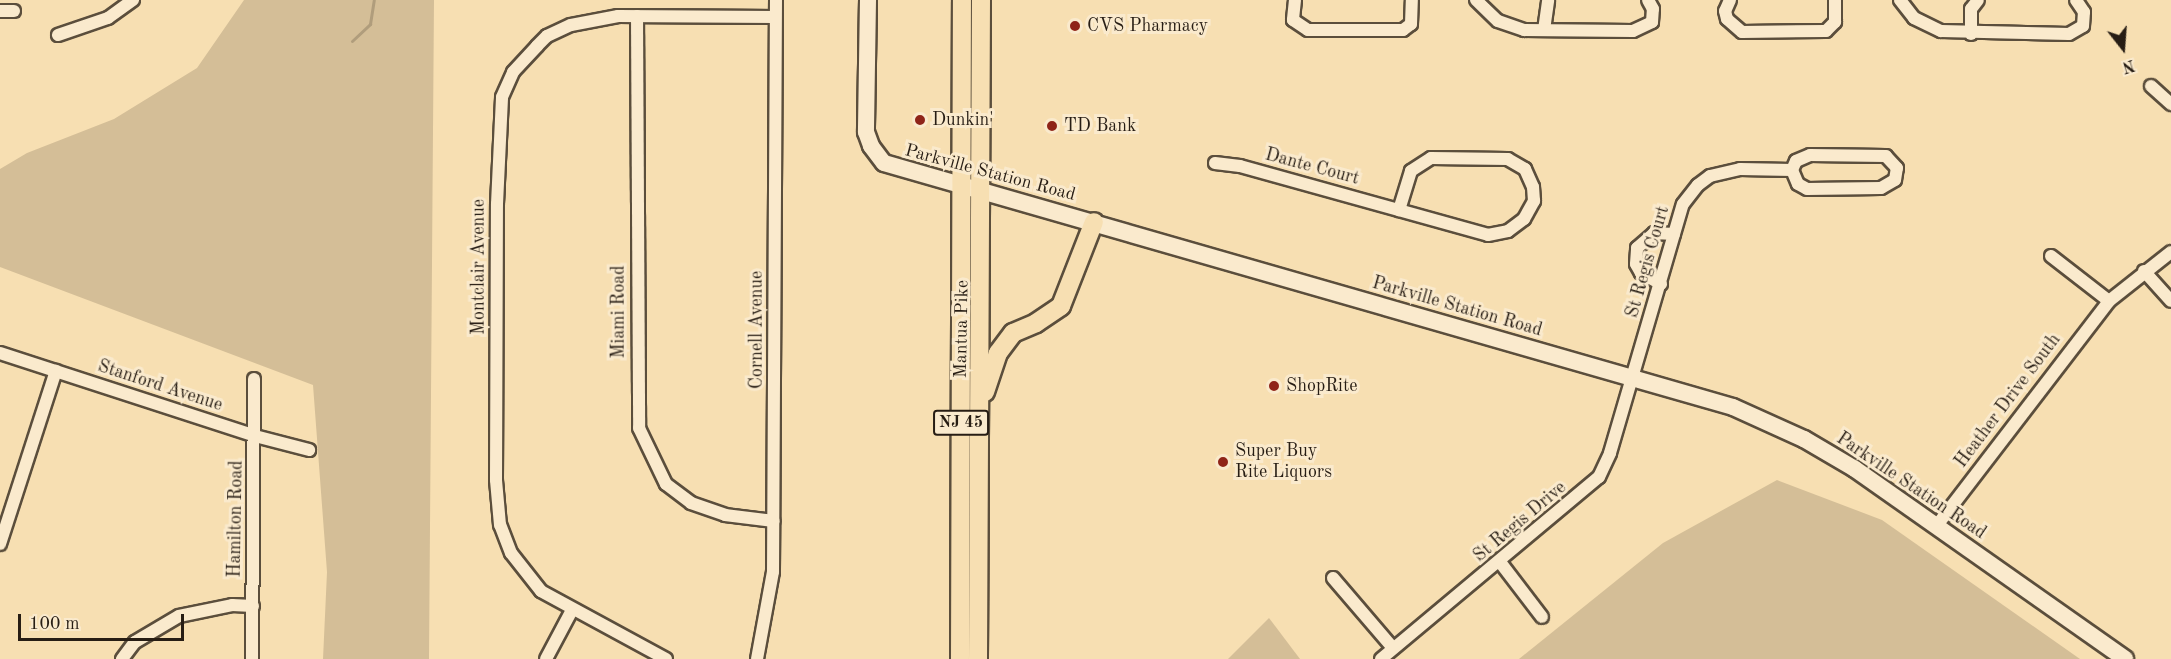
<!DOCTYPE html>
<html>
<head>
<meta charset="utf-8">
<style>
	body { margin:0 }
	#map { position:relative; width:2171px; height:659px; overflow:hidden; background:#f7dfb2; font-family:"Old Standard TT",serif }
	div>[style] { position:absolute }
	.green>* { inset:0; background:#d4be97 }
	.stream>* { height:3px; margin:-1.5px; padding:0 1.5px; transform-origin:1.5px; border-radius:1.5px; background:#b09d7c }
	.roads { filter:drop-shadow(2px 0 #5b4e3c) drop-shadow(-2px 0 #5b4e3c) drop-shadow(0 2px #5b4e3c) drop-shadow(0 -2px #5b4e3c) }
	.minor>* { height:12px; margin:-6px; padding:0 6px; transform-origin:6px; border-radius:6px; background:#faeacd }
	.secondary>* { height:16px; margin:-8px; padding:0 8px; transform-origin:8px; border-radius:8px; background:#faeacd }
	.primary>* { height:18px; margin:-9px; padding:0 9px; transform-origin:9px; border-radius:9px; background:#f7dfb2 }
	.dots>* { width:16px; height:16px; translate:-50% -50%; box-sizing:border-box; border:3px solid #faeacd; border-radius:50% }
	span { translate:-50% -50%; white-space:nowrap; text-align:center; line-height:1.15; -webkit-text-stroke:6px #faeacd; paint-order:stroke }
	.shield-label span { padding:2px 4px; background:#faeacd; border:2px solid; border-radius:4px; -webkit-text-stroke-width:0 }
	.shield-label { font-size:16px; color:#271d14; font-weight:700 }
	.poi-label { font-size:18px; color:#271d14 }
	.left { translate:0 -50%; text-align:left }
	.street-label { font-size:18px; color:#271d14 }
	.north { position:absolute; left:2093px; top:18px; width:60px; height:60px; -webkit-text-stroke:4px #faeacd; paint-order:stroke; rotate:163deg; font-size:16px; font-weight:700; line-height:24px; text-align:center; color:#271d14 }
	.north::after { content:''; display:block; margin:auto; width:21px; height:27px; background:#271d14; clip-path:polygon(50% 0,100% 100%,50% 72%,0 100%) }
	.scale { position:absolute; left:18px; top:614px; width:166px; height:27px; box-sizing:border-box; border:3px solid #271d14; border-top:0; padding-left:8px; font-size:18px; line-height:21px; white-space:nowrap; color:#271d14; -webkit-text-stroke:4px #faeacd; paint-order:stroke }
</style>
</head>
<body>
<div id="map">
	<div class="green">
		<i style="clip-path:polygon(244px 0,434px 0,429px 659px,323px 659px,327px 572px,313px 385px,0 267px,0 169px,27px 153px,114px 119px,197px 68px)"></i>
		<i style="clip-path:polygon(1777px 480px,1882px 520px,2080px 659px,1519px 659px,1663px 543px)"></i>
		<i style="clip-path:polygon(1269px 618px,1300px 659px,1228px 659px)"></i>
	</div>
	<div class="stream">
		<i style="left:352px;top:41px;width:25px;rotate:-43deg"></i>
		<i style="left:370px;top:24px;width:24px;rotate:-81deg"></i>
	</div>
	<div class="roads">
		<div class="minor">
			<i style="left:1295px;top:0;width:20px;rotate:96deg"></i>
			<i style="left:1293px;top:20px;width:18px;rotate:34deg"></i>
			<i style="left:1308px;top:30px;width:95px"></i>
			<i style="left:1403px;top:30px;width:10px;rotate:-37deg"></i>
			<i style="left:1411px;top:24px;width:24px;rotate:-88deg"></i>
			<i style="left:1476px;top:0;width:30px;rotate:44deg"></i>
			<i style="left:1498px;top:21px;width:28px;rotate:19deg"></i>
			<i style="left:1524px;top:30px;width:109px;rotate:0.5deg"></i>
			<i style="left:1633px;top:31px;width:21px;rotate:-25deg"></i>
			<i style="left:1652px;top:22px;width:13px;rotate:-86deg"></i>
			<i style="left:1653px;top:9px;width:10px;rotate:-119deg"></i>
			<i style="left:1730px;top:0;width:12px;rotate:114deg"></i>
			<i style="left:1725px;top:11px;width:8px;rotate:76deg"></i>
			<i style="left:1727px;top:19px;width:20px;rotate:41deg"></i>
			<i style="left:1742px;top:32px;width:84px;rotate:-0.7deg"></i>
			<i style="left:1826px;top:31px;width:13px;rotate:-45deg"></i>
			<i style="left:1835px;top:22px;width:22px;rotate:-90deg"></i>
			<i style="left:1900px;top:0;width:23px;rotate:52deg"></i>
			<i style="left:1914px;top:18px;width:30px;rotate:26deg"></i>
			<i style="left:1941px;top:31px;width:128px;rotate:1.3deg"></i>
			<i style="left:2069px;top:34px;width:16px;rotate:-30deg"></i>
			<i style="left:2083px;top:26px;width:14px;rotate:-86deg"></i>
			<i style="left:2084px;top:12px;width:14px;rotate:-124deg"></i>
			<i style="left:0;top:11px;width:14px"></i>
			<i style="left:637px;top:16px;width:412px;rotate:89.7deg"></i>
			<i style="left:639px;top:428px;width:62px;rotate:64.3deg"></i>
			<i style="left:666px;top:484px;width:31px;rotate:37deg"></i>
			<i style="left:691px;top:503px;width:36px;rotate:19deg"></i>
			<i style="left:725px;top:515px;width:49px;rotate:7deg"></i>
			<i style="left:1544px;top:30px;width:30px;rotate:-82deg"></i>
			<i style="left:1971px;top:34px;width:25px;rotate:-90deg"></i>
			<i style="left:1971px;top:9px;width:11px;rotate:-52deg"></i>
			<i style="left:58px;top:35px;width:53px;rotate:-18.8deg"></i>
			<i style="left:108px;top:18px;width:31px;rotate:-36deg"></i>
			<i style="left:2151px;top:86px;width:27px;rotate:42deg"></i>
			<i style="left:1215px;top:163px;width:25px;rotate:7deg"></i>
			<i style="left:1240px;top:166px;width:257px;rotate:15.5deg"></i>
			<i style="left:1488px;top:235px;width:20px;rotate:-11deg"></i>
			<i style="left:1508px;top:231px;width:20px;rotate:-37deg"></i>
			<i style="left:1524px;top:219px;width:21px;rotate:-61deg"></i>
			<i style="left:1534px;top:201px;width:14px;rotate:-94deg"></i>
			<i style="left:1533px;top:187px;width:20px;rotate:-114deg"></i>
			<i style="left:1525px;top:169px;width:20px;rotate:-150deg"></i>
			<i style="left:1508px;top:159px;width:77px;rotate:-179.3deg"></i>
			<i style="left:1431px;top:158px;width:24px;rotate:147deg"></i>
			<i style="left:1411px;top:171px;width:41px;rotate:107.1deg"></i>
			<i style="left:2051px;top:256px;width:73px;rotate:37.8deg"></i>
			<i style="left:2144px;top:271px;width:40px;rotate:48deg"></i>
			<i style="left:1661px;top:284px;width:23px;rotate:-151deg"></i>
			<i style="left:1641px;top:273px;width:10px;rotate:-119deg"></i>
			<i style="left:1636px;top:264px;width:16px;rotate:-86deg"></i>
			<i style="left:1637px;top:248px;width:23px;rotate:-41deg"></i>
			<i style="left:1654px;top:233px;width:20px;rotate:3deg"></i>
			<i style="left:0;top:353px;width:268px;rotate:18deg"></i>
			<i style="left:255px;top:436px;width:56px;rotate:14.5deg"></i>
			<i style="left:1938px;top:524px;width:281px;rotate:-52.5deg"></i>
			<i style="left:2109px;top:301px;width:79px;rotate:-38.3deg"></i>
			<i style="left:0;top:544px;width:182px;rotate:-72.1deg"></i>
			<i style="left:1500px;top:562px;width:69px;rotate:52.6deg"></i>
			<i style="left:1333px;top:578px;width:92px;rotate:49.4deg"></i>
			<i style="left:122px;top:659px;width:21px;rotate:-53deg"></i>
			<i style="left:135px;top:642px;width:51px;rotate:-30.6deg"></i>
			<i style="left:179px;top:616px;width:54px;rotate:-11.7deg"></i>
			<i style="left:232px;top:605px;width:21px;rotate:3deg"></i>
			<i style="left:252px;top:659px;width:280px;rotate:-89.6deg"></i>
			<i style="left:546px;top:659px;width:55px;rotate:-62deg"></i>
			<i style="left:666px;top:659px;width:142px;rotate:-151.5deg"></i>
			<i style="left:541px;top:591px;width:48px;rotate:-128.3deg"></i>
			<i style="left:511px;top:553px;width:30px;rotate:-111deg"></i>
			<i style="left:500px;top:525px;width:45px;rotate:-95.1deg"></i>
			<i style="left:496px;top:480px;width:276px;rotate:-89.8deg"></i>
			<i style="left:497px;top:204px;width:107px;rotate:-87.3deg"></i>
			<i style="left:502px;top:97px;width:27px;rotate:-66deg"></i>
			<i style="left:513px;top:72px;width:35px;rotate:-47deg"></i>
			<i style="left:537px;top:46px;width:14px;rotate:-45deg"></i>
			<i style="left:547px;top:36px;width:26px;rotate:-25deg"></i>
			<i style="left:571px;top:25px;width:48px;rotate:-10.8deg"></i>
			<i style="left:618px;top:16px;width:157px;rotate:0.4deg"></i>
			<i style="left:757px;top:659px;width:88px;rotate:-79.6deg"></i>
			<i style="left:773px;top:572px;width:572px;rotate:-89.7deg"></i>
			<i style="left:1381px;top:659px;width:284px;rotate:-39.9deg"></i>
			<i style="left:1599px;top:477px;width:26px;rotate:-65deg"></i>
			<i style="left:1610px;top:453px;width:259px;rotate:-73.7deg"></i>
			<i style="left:1683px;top:204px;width:24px;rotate:-52deg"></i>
			<i style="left:1698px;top:185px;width:15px;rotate:-37deg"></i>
			<i style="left:1710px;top:176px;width:31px;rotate:-13deg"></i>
			<i style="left:1740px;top:169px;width:52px;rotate:1.1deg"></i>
			<i style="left:1792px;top:170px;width:15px;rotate:67deg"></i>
			<i style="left:1798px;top:184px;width:10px;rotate:29deg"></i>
			<i style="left:1807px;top:189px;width:74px;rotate:-0.8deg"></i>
			<i style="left:1881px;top:188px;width:16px;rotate:-30deg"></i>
			<i style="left:1895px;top:180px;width:12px;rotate:-81deg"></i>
			<i style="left:1897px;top:168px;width:16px;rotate:-133deg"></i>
			<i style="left:1886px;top:156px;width:76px;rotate:-179.2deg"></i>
			<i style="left:1810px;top:155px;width:15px;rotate:157deg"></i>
			<i style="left:1796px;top:161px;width:10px;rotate:114deg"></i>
		</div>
		<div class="secondary">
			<i style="left:868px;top:0;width:132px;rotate:90.9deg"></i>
			<i style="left:866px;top:132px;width:15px;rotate:70deg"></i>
			<i style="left:871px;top:146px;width:21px;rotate:53deg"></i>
			<i style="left:884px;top:163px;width:883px;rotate:16.03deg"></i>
			<i style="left:1733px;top:407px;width:78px;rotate:24.3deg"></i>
			<i style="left:1804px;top:439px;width:59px;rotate:30.5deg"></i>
			<i style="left:1855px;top:469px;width:330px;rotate:35.1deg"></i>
		</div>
		<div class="primary">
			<i style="left:985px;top:392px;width:41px;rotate:-71.6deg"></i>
			<i style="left:998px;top:353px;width:25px;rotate:-53deg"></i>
			<i style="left:1013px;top:333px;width:25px;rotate:-23deg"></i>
			<i style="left:1036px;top:323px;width:30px;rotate:-34deg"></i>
			<i style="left:1061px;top:306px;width:90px;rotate:-68.6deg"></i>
			<i style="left:960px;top:659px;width:659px;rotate:-89.83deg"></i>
			<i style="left:978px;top:659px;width:659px;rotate:-89.74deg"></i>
		</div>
	</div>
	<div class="dots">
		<i style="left:1075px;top:26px;background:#8f2418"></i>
		<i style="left:920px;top:120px;background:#8f2418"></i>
		<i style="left:1052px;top:126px;background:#8f2418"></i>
		<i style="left:1274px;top:386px;background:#8f2418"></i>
		<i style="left:1223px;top:462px;background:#8f2418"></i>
	</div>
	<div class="shield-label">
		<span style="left:961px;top:423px">NJ 45</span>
	</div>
	<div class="poi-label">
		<span class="left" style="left:1087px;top:26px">CVS Pharmacy</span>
		<span class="left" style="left:932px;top:120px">Dunkin'</span>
		<span class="left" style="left:1064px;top:126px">TD Bank</span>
		<span class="left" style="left:1286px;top:386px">ShopRite</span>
		<span class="left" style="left:1235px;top:462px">Super Buy<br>Rite Liquors</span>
	</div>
	<div class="street-label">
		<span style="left:1312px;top:167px;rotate:15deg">Dante Court</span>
		<span style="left:990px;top:173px;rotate:15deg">Parkville Station Road</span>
		<span style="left:1648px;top:262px;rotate:-74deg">St Regis Court</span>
		<span style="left:479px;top:267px;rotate:-90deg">Montclair Avenue</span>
		<span style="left:1457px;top:307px;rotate:16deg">Parkville Station Road</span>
		<span style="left:619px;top:312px;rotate:-90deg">Miami Road</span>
		<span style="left:962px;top:329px;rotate:-89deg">Mantua Pike</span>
		<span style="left:757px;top:330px;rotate:-90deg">Cornell Avenue</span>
		<span style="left:160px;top:386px;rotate:18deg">Stanford Avenue</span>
		<span style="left:2008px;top:401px;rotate:-53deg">Heather Drive South</span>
		<span style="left:1911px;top:486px;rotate:34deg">Parkville Station Road</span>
		<span style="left:236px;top:519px;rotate:-89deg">Hamilton Road</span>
		<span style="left:1520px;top:522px;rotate:-40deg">St Regis Drive</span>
	</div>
	<div class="north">N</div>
	<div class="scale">100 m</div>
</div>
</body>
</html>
